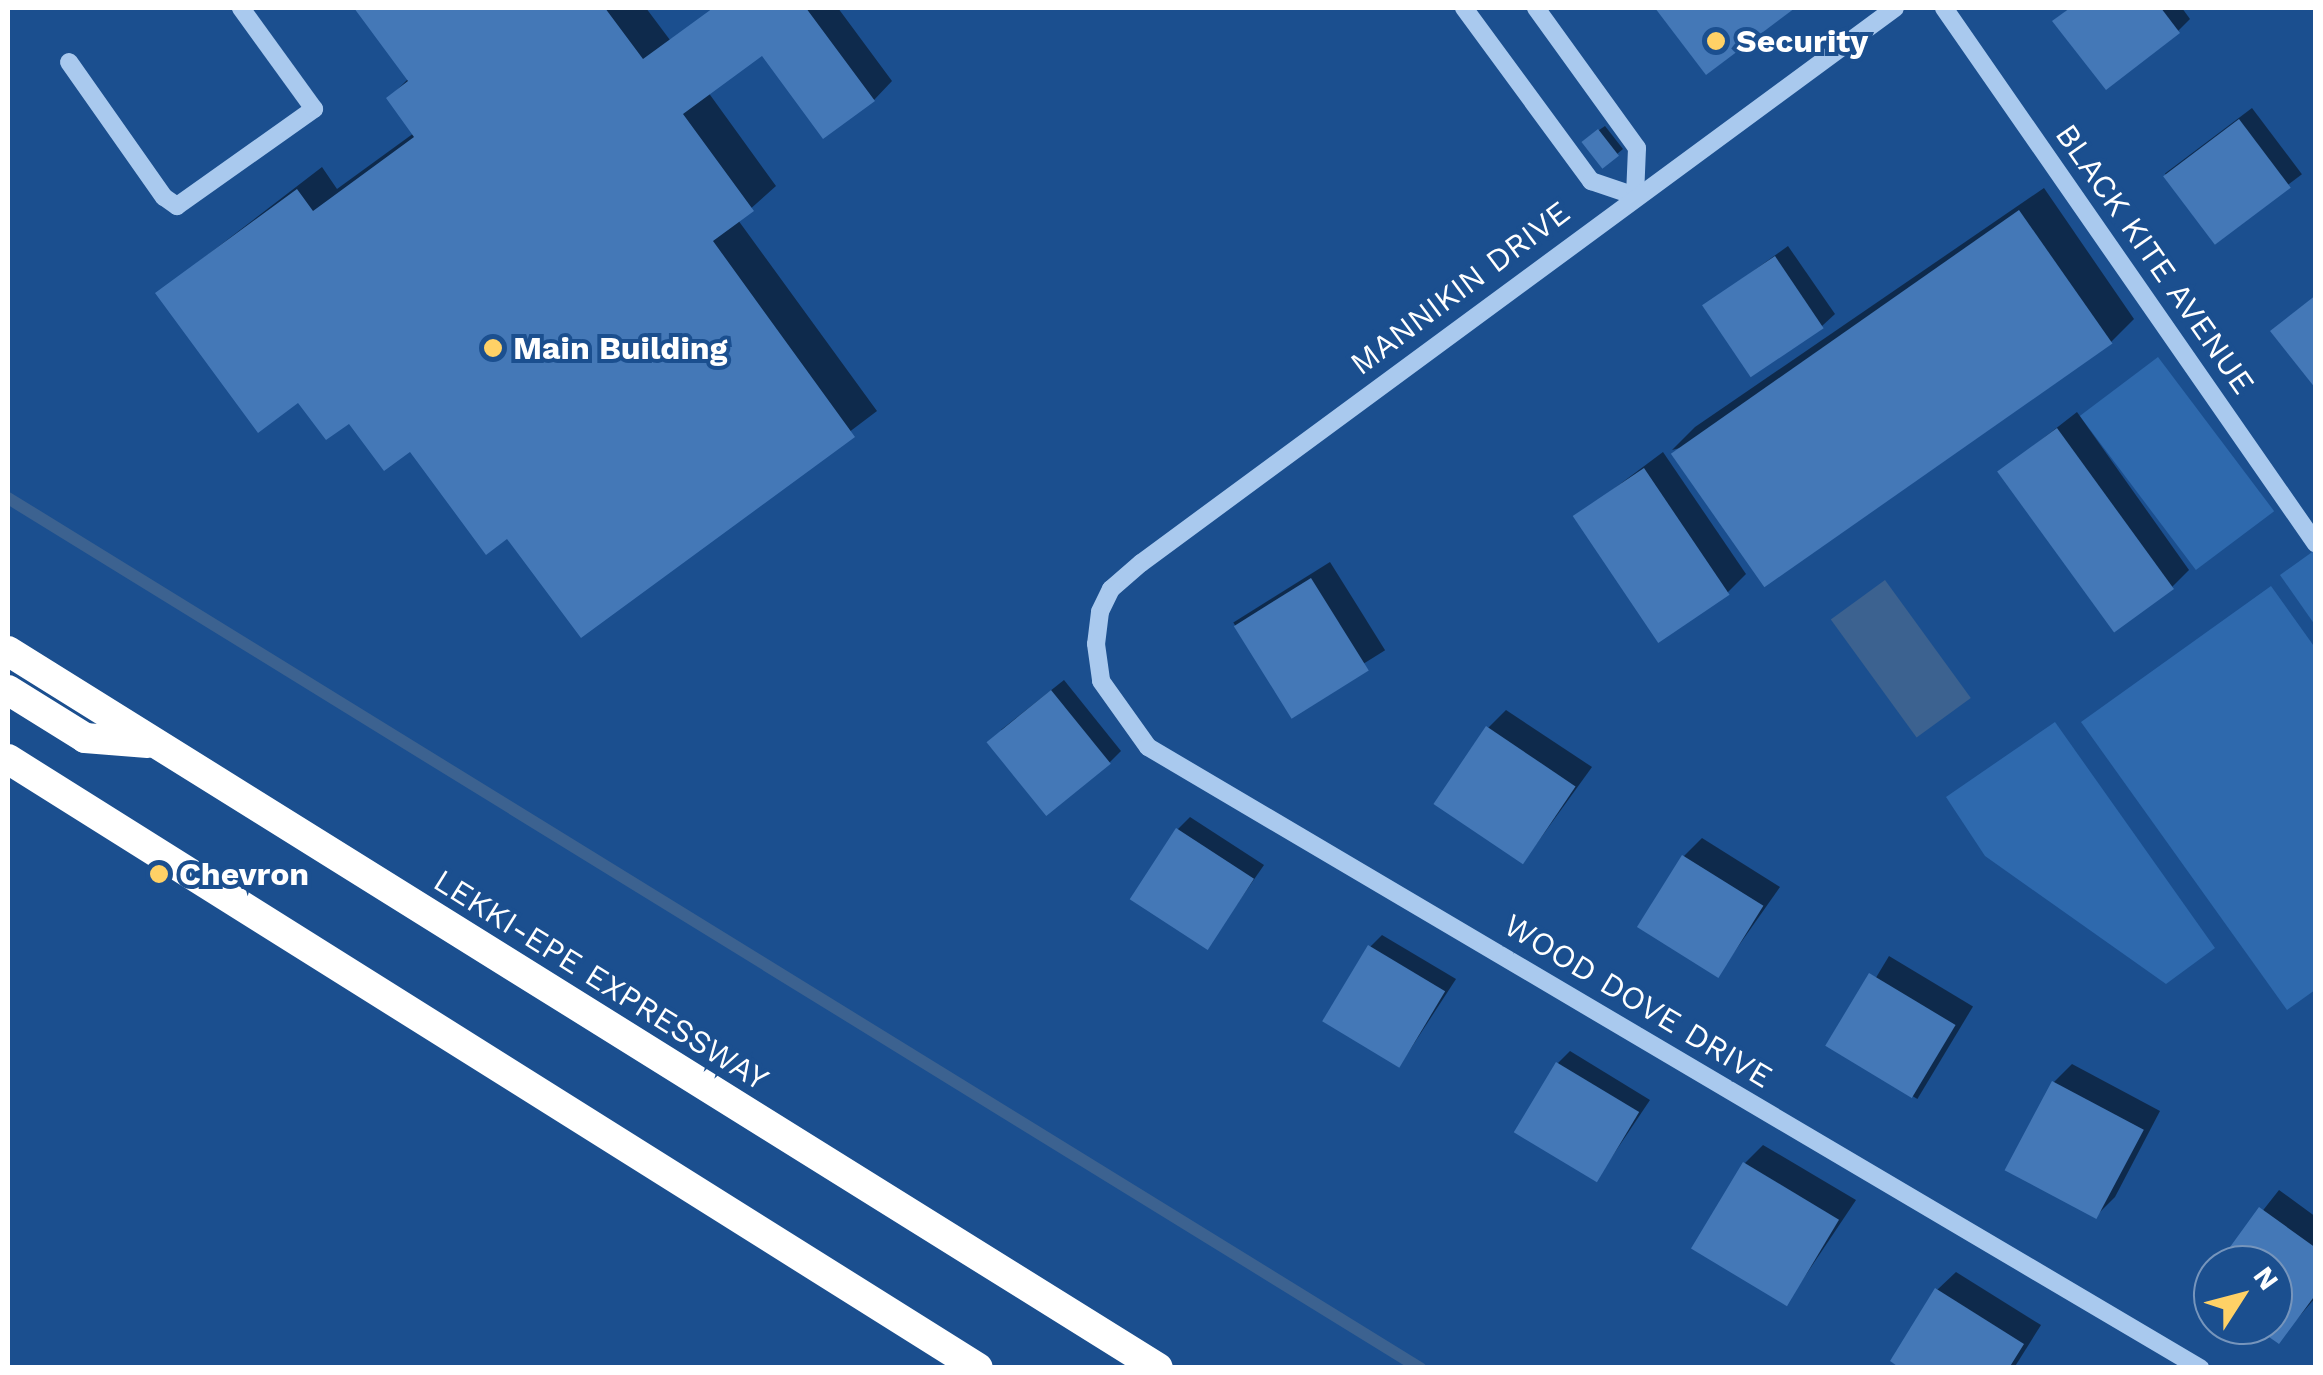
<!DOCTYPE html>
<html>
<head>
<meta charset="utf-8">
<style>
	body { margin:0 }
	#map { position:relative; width:2323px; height:1375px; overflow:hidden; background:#1b4f8f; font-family:"Work Sans",sans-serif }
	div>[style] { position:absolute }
	.green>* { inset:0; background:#2e69ad; transform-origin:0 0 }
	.water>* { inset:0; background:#3c6290; transform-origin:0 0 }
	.shadow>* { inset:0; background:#0007; transform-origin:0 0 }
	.stream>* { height:12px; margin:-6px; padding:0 6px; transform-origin:6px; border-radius:6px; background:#3c6290 }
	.building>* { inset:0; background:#4478b7; transform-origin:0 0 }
	.minor>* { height:18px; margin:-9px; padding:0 9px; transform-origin:9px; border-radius:9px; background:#a9c9ee }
	.highway>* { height:30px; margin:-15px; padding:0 15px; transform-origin:15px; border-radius:15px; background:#fff }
	.dots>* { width:28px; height:28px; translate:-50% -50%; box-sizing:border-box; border:5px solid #1b4f8f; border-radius:50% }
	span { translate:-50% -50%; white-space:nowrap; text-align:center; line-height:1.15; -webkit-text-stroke:8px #1b4f8f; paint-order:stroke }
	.poi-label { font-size:32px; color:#fff; font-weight:700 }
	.left { translate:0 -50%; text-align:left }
	.street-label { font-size:32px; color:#fff }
	.frame { position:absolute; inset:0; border:10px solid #fff; pointer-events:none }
	.north { position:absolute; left:2193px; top:1245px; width:100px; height:100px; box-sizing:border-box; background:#1b4f8f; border:2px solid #7695bc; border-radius:50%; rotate:54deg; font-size:28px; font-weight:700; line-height:40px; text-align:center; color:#fff }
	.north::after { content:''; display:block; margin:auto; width:35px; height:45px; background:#ffd166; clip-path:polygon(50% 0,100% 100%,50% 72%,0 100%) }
</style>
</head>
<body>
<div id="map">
	<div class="green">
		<i style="left:2158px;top:357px;width:193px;height:98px;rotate:53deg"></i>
		<i style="clip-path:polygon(2315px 550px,2315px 625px,2280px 575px)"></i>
		<i style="clip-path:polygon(2271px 586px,2316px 649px,2315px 990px,2287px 1010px,2081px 722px)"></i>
		<i style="clip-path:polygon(2055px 722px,2215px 948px,2166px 984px,1985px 856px,1946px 797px)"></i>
	</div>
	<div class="water">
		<i style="left:1885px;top:580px;width:146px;height:67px;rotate:54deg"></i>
	</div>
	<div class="shadow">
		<i style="clip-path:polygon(357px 8px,646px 8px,670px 40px,715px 8px,838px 8px,892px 81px,874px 100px,762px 52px,708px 92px,776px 186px,738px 220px,877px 411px,581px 635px,508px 535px,411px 448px,299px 399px,158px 293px,322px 167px,337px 189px,414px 133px,389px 98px,409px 78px)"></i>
		<i style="clip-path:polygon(1658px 8px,1791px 8px,1707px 72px)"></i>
		<i style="clip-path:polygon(2070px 8px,2182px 8px,2190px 19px,2178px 31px,2055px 21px)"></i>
		<i style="left:2252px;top:108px;width:83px;height:109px;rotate:53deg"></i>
		<i style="clip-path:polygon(1605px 126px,1623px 149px,1617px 154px,1589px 137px)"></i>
		<i style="clip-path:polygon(2044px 188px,2134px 319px,2110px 343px,1672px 450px,1695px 427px)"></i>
		<i style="clip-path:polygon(1788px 246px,1835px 314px,1822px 326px,1706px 305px)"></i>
		<i style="clip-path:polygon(2077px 412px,2189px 570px,2171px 588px,2000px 472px)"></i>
		<i style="clip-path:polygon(1663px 452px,1746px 574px,1727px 593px,1576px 517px)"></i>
		<i style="left:1330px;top:562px;width:104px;height:114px;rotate:58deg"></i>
		<i style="clip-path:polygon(1064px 680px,1121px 751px,1109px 763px,1001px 730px)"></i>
		<i style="clip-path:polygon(1506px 710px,1592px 767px,1524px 861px,1488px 728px)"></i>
		<i style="clip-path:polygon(1190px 817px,1264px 865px,1208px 946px,1178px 829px)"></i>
		<i style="clip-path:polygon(1702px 838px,1780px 887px,1718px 975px,1684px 856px)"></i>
		<i style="clip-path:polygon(1382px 935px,1456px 979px,1400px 1065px,1370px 947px)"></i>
		<i style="left:1889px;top:956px;width:98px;height:108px;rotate:31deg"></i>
		<i style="clip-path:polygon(1570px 1051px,1650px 1100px,1597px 1179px,1558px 1063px)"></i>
		<i style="clip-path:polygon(2072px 1064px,2160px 1111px,2115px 1197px,2096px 1216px,2054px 1082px)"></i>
		<i style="clip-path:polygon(1763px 1145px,1856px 1200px,1787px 1303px,1745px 1163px)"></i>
		<i style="clip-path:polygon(2279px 1190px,2316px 1217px,2316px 1297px,2278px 1341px,2257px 1325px,2273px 1325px,2273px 1265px,2220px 1265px)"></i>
		<i style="clip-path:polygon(1956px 1272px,2041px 1325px,2014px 1368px,1905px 1368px,1937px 1290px)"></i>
	</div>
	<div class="stream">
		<i style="left:8px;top:498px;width:1659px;rotate:31.64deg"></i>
	</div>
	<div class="building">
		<i style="clip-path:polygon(354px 8px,605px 8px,643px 59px,713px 8px,806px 8px,875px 101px,823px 139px,762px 56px,683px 114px,754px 211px,713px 241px,855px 437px,581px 638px,507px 539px,486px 555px,410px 452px,384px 471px,349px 424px,326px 440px,298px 403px,258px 433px,155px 293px,297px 189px,313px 211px,414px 137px,386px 98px,408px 81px)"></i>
		<i style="clip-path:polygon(1655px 8px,1795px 8px,1706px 75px)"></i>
		<i style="clip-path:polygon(2070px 8px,2161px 8px,2180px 33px,2106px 90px,2052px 21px)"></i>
		<i style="left:2239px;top:119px;width:86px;height:95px;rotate:53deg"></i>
		<i style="left:1598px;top:129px;width:34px;height:21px;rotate:52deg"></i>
		<i style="left:2019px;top:210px;width:163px;height:425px;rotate:55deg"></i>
		<i style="left:1775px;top:256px;width:87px;height:88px;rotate:56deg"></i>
		<i style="clip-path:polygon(2316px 295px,2316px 389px,2270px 331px)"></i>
		<i style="left:2057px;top:428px;width:199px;height:74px;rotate:54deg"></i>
		<i style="left:1644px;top:468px;width:153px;height:86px;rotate:56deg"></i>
		<i style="left:1311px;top:578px;width:109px;height:91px;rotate:58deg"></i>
		<i style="left:1051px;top:690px;width:95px;height:83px;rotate:51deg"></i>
		<i style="left:1486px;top:726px;width:108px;height:94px;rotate:34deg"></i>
		<i style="left:1176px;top:828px;width:93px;height:85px;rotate:33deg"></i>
		<i style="left:1682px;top:855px;width:96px;height:85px;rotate:32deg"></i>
		<i style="left:1368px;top:945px;width:90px;height:89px;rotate:31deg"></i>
		<i style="left:1869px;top:973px;width:101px;height:85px;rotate:31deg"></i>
		<i style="left:1556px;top:1062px;width:97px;height:82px;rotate:31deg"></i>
		<i style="left:2052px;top:1081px;width:104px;height:101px;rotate:28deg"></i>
		<i style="left:1743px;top:1162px;width:112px;height:101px;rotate:31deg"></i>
		<i style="clip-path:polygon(2259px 1207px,2316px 1248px,2316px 1294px,2279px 1344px,2252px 1325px,2273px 1325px,2273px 1265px,2217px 1265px)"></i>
		<i style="clip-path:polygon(2213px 1271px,2213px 1296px,2201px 1287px)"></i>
		<i style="clip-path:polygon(1935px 1288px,2024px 1344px,2009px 1368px,1900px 1368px,1890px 1361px)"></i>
	</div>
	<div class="minor">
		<i style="left:1464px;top:8px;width:215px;rotate:53.7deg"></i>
		<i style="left:1591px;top:181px;width:46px;rotate:18.8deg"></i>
		<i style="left:1635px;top:196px;width:48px;rotate:-87.6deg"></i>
		<i style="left:1637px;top:148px;width:173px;rotate:-125.8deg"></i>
		<i style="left:1895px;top:8px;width:936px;rotate:143.64deg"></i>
		<i style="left:1141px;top:563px;width:40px;rotate:139deg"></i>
		<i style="left:1111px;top:589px;width:25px;rotate:116deg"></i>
		<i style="left:1100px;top:612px;width:32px;rotate:97deg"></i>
		<i style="left:1096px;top:644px;width:37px;rotate:82deg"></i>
		<i style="left:1101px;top:681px;width:81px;rotate:54.5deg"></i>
		<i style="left:1148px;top:747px;width:1222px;rotate:30.55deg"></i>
		<i style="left:1944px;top:8px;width:652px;rotate:55.24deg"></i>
		<i style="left:69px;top:62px;width:165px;rotate:54.9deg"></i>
		<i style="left:164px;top:197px;width:16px;rotate:35deg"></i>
		<i style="left:177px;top:206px;width:168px;rotate:-35.3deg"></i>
		<i style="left:314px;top:109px;width:125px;rotate:-125.9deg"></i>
	</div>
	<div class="highway">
		<i style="left:8px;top:651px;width:1355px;rotate:31.94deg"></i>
		<i style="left:8px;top:690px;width:91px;rotate:31.9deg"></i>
		<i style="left:85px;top:738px;width:63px;rotate:4.5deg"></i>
		<i style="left:8px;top:759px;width:1145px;rotate:32.12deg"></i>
	</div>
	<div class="dots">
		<i style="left:1716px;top:41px;background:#ffd166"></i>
		<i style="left:493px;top:348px;background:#ffd166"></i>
		<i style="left:159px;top:874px;background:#ffd166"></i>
	</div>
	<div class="poi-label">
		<span class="left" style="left:1736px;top:41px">Security</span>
		<span class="left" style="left:513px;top:348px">Main Building</span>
		<span class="left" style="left:179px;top:874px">Chevron</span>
	</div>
	<div class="street-label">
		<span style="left:2155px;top:259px;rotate:55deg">BLACK KITE AVENUE</span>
		<span style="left:1460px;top:288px;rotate:-37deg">MANNIKIN DRIVE</span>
		<span style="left:601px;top:980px;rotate:32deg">LEKKI-EPE EXPRESSWAY</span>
		<span style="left:1638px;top:1001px;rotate:31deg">WOOD DOVE DRIVE</span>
	</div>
	<div class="frame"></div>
	<div class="north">N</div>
</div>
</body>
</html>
